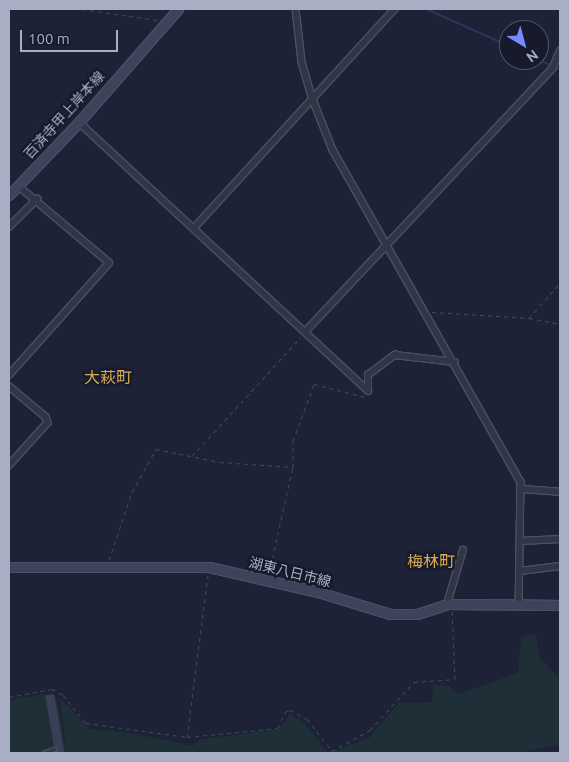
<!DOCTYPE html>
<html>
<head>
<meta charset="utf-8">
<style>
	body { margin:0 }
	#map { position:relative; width:569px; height:762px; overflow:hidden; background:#1d2236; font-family:Ubuntu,"Noto Sans JP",sans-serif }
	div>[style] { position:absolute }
	.green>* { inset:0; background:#1f2f37 }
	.stream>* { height:2px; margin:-1px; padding:0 1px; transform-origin:1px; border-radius:1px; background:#2c355a }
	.building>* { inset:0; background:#393f57; transform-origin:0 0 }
	.path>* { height:1px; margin-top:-0.5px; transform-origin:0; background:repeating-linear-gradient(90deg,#3c4c55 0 4px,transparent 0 8px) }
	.roads { filter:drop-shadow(1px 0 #4b4f62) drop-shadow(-1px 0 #4b4f62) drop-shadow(0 1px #4b4f62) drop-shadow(0 -1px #4b4f62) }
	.lane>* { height:3px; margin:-1.5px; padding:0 1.5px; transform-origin:1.5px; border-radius:1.5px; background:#313546 }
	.street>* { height:5.5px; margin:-2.75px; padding:0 2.75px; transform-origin:2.75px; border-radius:2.75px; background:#313546 }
	.secondary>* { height:9px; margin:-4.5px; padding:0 4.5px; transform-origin:4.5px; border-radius:4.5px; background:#3e425a }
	span { translate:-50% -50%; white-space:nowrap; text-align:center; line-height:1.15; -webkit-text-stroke:5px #161a2a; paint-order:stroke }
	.street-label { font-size:14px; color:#aaaec4 }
	.quarter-label { font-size:16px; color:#d9aa50 }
	.frame { position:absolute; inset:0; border:10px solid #aaaec4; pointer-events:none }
	.north { position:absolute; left:499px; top:20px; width:50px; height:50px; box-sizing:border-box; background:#161a2a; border:1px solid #515568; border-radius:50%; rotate:143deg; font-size:14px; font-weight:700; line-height:20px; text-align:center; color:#aaaec4 }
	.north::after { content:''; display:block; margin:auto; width:18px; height:22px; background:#748bff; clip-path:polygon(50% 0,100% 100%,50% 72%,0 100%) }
	.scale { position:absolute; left:20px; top:30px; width:98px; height:22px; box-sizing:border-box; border:2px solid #aaaec4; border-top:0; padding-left:6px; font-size:15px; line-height:18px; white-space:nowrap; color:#aaaec4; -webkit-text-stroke:4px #161a2a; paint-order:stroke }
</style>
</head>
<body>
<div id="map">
	<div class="green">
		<i style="clip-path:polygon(536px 634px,540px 658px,560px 679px,560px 744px,520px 753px,330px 753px,370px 737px,399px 703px,432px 702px,433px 685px,449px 686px,459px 694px,518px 673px,521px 637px)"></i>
		<i style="clip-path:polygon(52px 693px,56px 696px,67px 753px,9px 753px,9px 700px)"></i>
		<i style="clip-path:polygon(60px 698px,90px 729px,132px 733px,193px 746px,201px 739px,279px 729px,290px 714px,304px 723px,329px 753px,67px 753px)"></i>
	</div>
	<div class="stream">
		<i style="left:426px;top:9px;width:91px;rotate:24deg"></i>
		<i style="left:539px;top:60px;width:23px;rotate:25deg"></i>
	</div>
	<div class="building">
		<i style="left:54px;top:694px;width:60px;height:9px;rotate:80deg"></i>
	</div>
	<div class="path">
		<i style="left:82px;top:9px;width:76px;rotate:8.3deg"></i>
		<i style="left:432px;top:312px;width:97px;rotate:3.5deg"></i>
		<i style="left:529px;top:318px;width:47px;rotate:-48.5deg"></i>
		<i style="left:529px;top:318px;width:32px;rotate:11deg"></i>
		<i style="left:192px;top:456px;width:161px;rotate:-47.5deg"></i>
		<i style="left:109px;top:560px;width:72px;rotate:-71.3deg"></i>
		<i style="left:132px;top:492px;width:49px;rotate:-60.8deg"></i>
		<i style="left:156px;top:449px;width:65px;rotate:11.5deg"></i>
		<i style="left:220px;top:462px;width:73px;rotate:3.9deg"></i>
		<i style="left:269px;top:574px;width:110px;rotate:-77.4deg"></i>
		<i style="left:293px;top:467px;width:26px;rotate:-90deg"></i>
		<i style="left:293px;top:441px;width:61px;rotate:-69.8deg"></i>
		<i style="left:314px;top:384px;width:53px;rotate:14.3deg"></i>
		<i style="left:9px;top:697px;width:44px;rotate:-10.5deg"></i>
		<i style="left:52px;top:689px;width:13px;rotate:29deg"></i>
		<i style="left:63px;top:695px;width:36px;rotate:51deg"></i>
		<i style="left:86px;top:723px;width:102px;rotate:7.9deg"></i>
		<i style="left:187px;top:737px;width:91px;rotate:-5.6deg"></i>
		<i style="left:278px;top:728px;width:17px;rotate:-66deg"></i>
		<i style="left:285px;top:712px;width:5px;rotate:-22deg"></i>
		<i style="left:290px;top:710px;width:19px;rotate:28deg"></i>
		<i style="left:307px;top:719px;width:41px;rotate:52deg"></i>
		<i style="left:332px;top:751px;width:43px;rotate:-28.9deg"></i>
		<i style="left:370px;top:730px;width:65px;rotate:-47.5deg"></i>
		<i style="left:414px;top:682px;width:41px;rotate:-4.2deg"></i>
		<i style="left:455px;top:679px;width:68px;rotate:-92.5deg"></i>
		<i style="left:187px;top:737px;width:163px;rotate:-82.6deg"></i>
	</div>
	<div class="roads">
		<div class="lane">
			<i style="left:43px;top:753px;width:12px;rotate:-20deg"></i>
		</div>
		<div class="street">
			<i style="left:296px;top:9px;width:53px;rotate:83.5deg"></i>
			<i style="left:302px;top:62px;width:36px;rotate:74deg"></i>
			<i style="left:312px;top:97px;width:57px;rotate:68.4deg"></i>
			<i style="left:333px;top:150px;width:382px;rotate:60.5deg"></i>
			<i style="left:521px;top:482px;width:121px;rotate:90.9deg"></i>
			<i style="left:79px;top:122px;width:395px;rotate:42.9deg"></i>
			<i style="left:9px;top:227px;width:40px;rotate:-45deg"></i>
			<i style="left:194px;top:228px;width:297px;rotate:-47.5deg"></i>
			<i style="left:305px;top:332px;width:361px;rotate:-46.8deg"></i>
			<i style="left:552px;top:69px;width:20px;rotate:-66deg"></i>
			<i style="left:9px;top:375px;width:150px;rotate:-48.2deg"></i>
			<i style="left:109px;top:263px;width:119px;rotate:-139.8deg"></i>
			<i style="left:9px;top:386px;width:48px;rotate:40deg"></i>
			<i style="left:46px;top:417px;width:6px;rotate:72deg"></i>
			<i style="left:48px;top:423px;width:58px;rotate:132.2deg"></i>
			<i style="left:368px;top:391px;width:16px;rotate:-90deg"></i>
			<i style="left:368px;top:375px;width:34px;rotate:-37deg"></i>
			<i style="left:395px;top:355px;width:60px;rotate:6.7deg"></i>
			<i style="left:521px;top:489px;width:39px;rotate:4deg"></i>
			<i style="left:521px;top:541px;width:39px;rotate:-3deg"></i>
			<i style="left:520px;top:571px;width:40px;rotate:-7.1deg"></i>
			<i style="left:447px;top:604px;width:56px;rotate:-73.5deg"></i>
		</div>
		<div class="secondary">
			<i style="left:9px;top:195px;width:101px;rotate:-46.2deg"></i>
			<i style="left:79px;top:122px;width:150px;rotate:-48.8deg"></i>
			<i style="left:9px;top:567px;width:200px"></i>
			<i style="left:209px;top:567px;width:112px;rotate:12.9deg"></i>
			<i style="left:318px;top:592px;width:75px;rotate:17deg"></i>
			<i style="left:390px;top:614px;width:27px"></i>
			<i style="left:417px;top:614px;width:32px;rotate:-18deg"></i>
			<i style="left:447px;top:604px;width:113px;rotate:0.5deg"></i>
		</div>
	</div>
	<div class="street-label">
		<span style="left:64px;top:115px;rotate:-48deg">百済寺甲上岸本線</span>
		<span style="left:290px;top:572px;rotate:14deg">湖東八日市線</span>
	</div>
	<div class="quarter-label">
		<span style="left:108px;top:377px">大萩町</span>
		<span style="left:431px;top:561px">梅林町</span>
	</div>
	<div class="frame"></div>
	<div class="north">N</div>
	<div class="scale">100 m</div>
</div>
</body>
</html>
